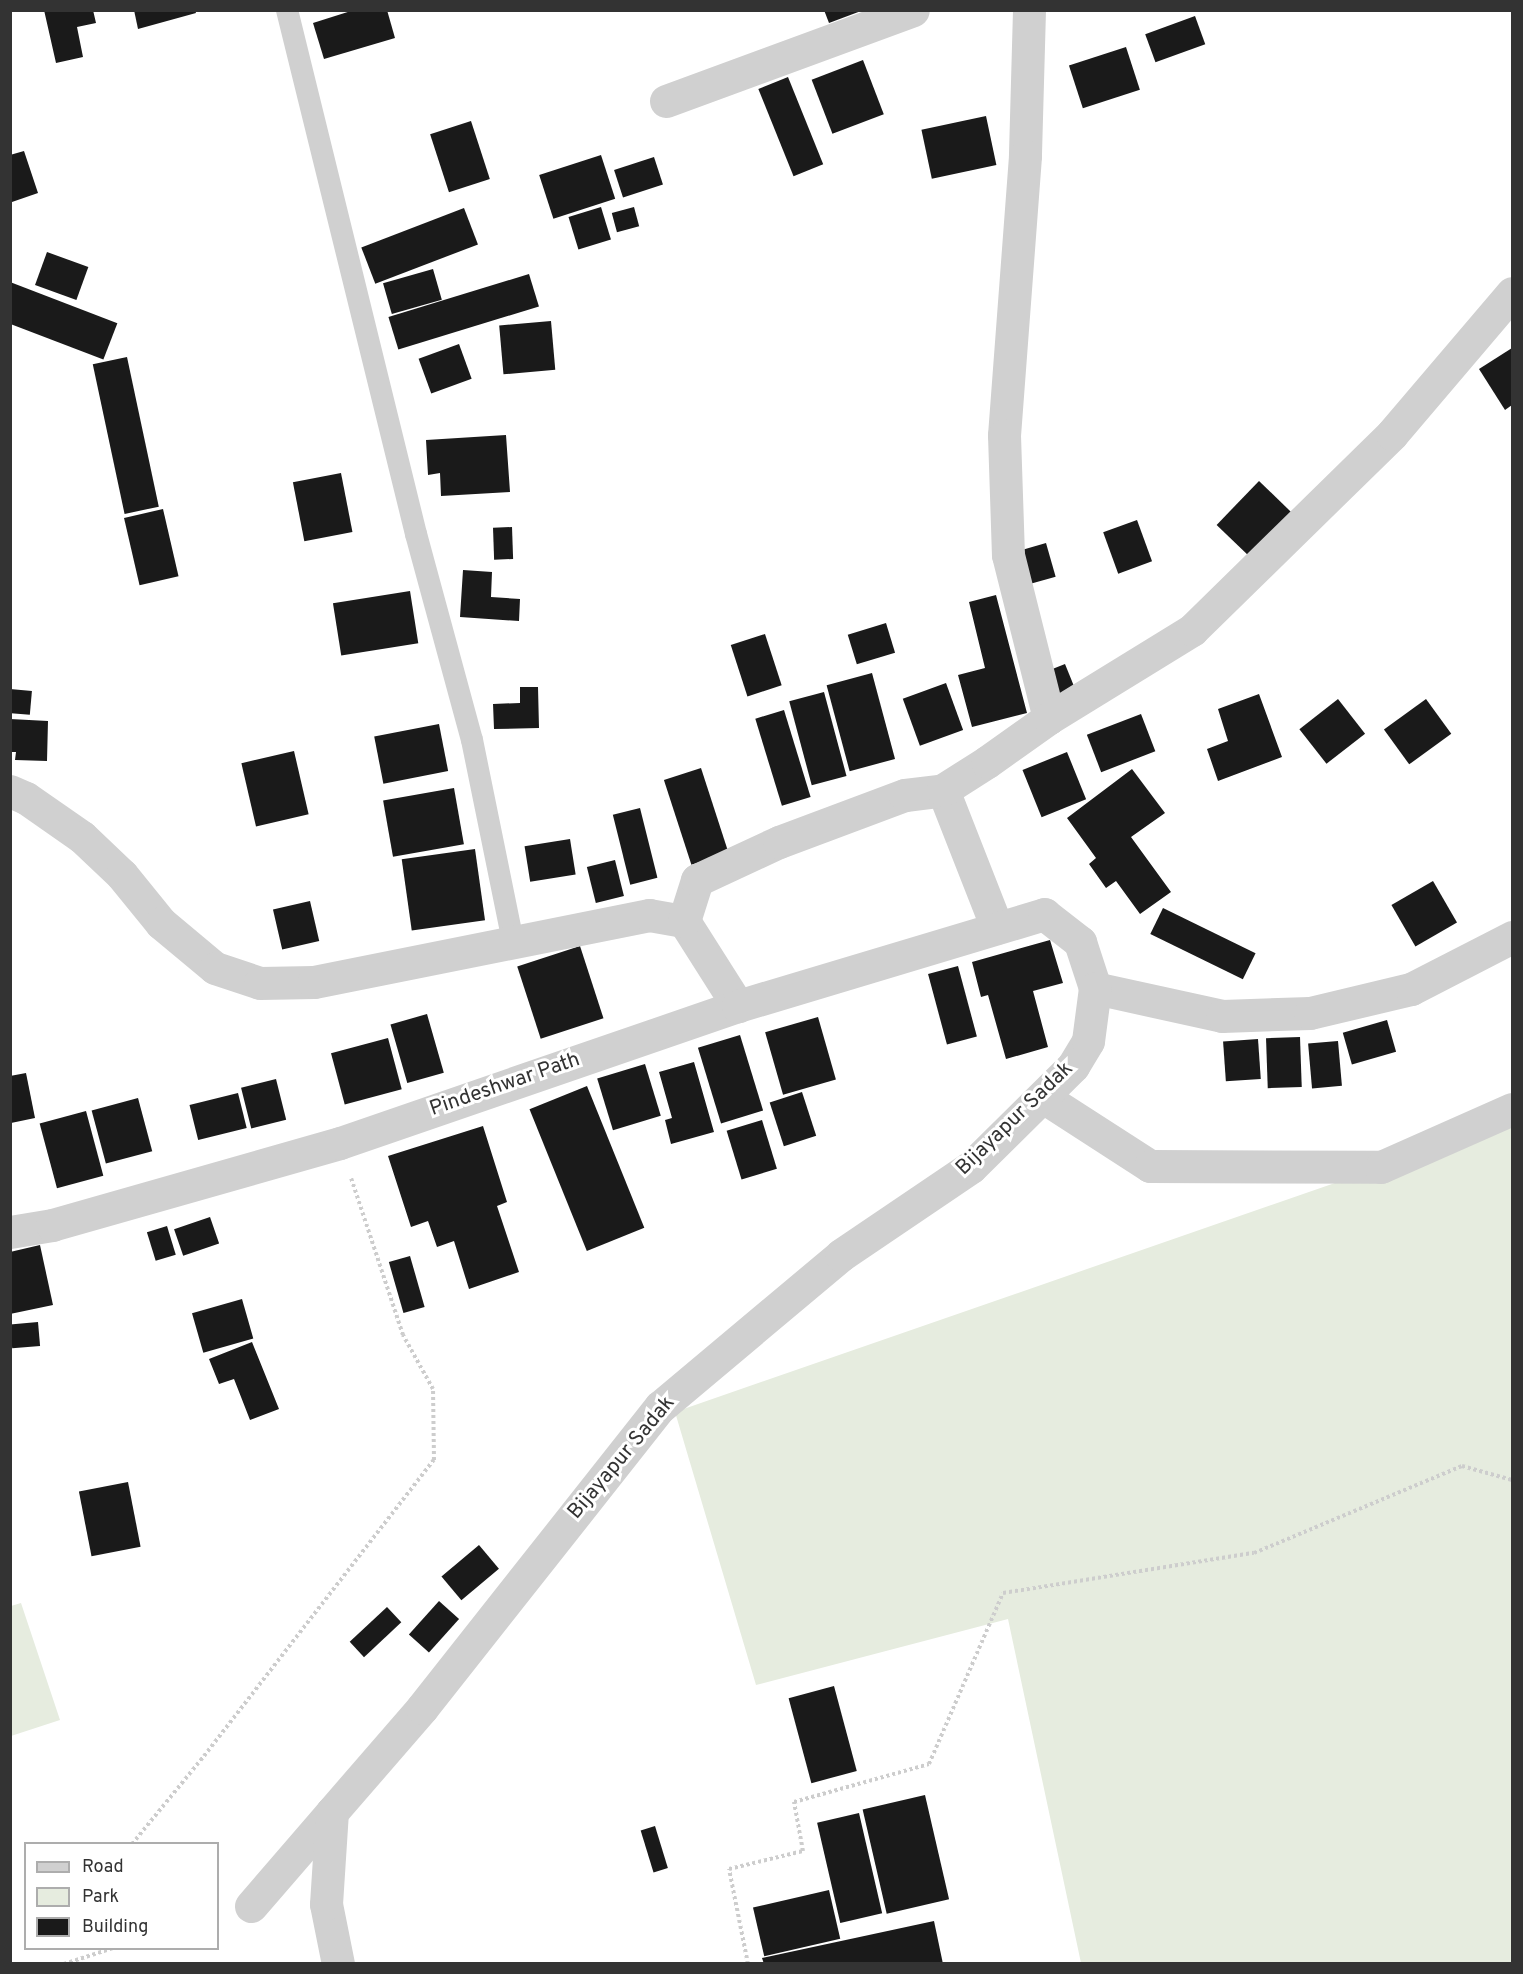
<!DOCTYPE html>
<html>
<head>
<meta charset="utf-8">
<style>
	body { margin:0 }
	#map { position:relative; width:1523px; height:1974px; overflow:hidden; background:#fff; font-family:Overpass,sans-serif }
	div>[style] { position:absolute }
	.green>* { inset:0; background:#e6ecdf }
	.building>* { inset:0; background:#1a1a1a; transform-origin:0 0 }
	.path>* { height:4px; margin-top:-2px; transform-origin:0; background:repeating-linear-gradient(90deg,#cdcdcd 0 3px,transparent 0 6px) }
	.lane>* { height:22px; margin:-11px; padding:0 11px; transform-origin:11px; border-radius:11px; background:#d0d0d0 }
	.street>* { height:33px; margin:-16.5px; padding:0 16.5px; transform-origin:16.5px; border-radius:16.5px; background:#d0d0d0 }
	span { translate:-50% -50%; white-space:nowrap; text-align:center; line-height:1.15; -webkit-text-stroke:6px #fff; paint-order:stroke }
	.street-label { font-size:21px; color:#333 }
	.frame { position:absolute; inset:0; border:12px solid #333; pointer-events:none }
	.legend { position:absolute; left:24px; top:1842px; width:195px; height:108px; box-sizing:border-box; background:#fff; border:2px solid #adadad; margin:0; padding:8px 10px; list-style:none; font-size:18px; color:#333 }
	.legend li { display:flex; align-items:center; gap:12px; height:30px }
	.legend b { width:30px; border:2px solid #adadad }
</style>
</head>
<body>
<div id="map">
	<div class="green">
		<i style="clip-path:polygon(1512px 1109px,1512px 1963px,1081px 1963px,1008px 1619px,756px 1685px,675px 1412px,1381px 1167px)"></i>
		<i style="clip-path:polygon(21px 1603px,60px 1720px,11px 1736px,11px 1606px)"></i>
	</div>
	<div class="building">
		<i style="clip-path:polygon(44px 10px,93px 10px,96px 23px,77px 27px,83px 57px,56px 63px)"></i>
		<i style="clip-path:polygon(134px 10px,195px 10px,196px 13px,138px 29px)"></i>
		<i style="clip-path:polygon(354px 10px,387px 10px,395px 38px,324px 59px,313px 23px)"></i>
		<i style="clip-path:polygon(824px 10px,861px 10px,861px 11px,829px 23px)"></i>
		<i style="left:1195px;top:16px;width:30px;height:53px;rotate:70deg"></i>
		<i style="left:1126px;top:47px;width:45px;height:60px;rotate:72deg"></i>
		<i style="left:863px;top:60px;width:58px;height:55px;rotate:69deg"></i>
		<i style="left:788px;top:77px;width:94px;height:32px;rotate:68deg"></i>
		<i style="left:986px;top:116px;width:50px;height:66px;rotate:78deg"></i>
		<i style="left:471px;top:121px;width:61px;height:43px;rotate:72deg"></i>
		<i style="clip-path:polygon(24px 151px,38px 193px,12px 202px,10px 155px)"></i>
		<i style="left:601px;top:155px;width:46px;height:65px;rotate:72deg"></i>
		<i style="left:654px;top:157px;width:29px;height:42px;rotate:72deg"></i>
		<i style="left:601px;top:207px;width:34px;height:34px;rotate:73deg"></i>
		<i style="left:634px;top:207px;width:20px;height:23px;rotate:75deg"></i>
		<i style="left:464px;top:208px;width:39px;height:110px;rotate:69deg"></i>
		<i style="left:47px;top:252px;width:44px;height:35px;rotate:20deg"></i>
		<i style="left:433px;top:269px;width:32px;height:52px;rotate:74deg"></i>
		<i style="left:529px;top:274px;width:34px;height:147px;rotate:73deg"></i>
		<i style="left:10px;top:282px;width:115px;height:39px;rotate:21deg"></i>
		<i style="left:551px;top:321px;width:49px;height:52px;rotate:85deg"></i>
		<i style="left:459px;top:344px;width:37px;height:43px;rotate:70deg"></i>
		<i style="clip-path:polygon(1512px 348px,1512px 405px,1505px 410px,1479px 369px)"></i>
		<i style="left:127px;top:357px;width:153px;height:35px;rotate:78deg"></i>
		<i style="clip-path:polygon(506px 435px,510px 492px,441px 496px,440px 473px,428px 475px,426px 440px)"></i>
		<i style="left:341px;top:473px;width:60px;height:49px;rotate:79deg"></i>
		<i style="left:1259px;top:481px;width:46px;height:61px;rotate:44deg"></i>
		<i style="left:163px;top:509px;width:69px;height:40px;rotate:77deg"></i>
		<i style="left:1137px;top:520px;width:44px;height:36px;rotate:70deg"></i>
		<i style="left:512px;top:527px;width:32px;height:19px;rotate:88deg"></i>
		<i style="left:1046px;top:543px;width:35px;height:26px;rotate:74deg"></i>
		<i style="clip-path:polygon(463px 570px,492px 572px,491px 597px,520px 599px,519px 621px,460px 617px)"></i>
		<i style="left:410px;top:591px;width:53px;height:78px;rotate:81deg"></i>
		<i style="clip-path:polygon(996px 595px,1027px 713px,972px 727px,958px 675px,985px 668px,969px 602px)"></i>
		<i style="left:886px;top:623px;width:31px;height:40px;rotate:73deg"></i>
		<i style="left:765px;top:634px;width:54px;height:36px;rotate:72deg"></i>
		<i style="left:1065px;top:664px;width:27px;height:19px;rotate:68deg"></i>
		<i style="left:872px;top:673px;width:89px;height:47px;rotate:75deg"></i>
		<i style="left:946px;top:683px;width:50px;height:46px;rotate:70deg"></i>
		<i style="clip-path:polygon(520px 687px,538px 687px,539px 728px,494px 729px,493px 704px,520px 703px)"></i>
		<i style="left:10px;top:689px;width:22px;height:24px;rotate:5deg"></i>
		<i style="left:824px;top:692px;width:87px;height:36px;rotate:75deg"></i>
		<i style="clip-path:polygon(1259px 694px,1282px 757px,1218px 781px,1207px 749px,1228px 741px,1218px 709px)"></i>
		<i style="left:1338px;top:699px;width:44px;height:49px;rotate:52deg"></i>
		<i style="left:1426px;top:699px;width:43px;height:52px;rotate:54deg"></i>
		<i style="left:784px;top:710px;width:91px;height:30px;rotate:73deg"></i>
		<i style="left:1141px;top:714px;width:40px;height:58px;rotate:69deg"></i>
		<i style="clip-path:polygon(10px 719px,48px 721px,47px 761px,15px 760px,16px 752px,10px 752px)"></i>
		<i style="left:439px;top:724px;width:48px;height:66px;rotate:79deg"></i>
		<i style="left:294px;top:751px;width:65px;height:54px;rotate:77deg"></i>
		<i style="left:1067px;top:752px;width:51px;height:48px;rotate:68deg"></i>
		<i style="left:701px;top:768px;width:89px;height:39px;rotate:72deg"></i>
		<i style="clip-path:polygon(1132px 769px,1165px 813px,1131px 837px,1171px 892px,1140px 914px,1116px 881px,1106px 888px,1089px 864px,1096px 858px,1067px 818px)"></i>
		<i style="left:454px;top:788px;width:57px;height:72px;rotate:80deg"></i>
		<i style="left:640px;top:808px;width:72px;height:28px;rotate:76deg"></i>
		<i style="left:570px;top:839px;width:36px;height:46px;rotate:81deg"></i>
		<i style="left:475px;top:849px;width:72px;height:74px;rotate:82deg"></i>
		<i style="left:615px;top:860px;width:37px;height:29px;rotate:76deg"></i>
		<i style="left:1433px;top:881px;width:48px;height:48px;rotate:60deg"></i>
		<i style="left:310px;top:901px;width:41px;height:38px;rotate:77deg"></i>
		<i style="left:1163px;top:908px;width:103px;height:29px;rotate:26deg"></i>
		<i style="clip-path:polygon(1050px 940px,1063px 983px,1033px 991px,1048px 1047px,1006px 1059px,988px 995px,981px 997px,972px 962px)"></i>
		<i style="left:580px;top:946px;width:76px;height:66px;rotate:72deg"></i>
		<i style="left:958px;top:966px;width:73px;height:31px;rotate:75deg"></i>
		<i style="left:427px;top:1014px;width:61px;height:38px;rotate:74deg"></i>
		<i style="left:818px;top:1017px;width:65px;height:55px;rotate:74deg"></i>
		<i style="left:1387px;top:1020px;width:33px;height:46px;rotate:74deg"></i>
		<i style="left:740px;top:1035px;width:79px;height:44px;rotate:73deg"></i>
		<i style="left:1300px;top:1037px;width:50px;height:34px;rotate:88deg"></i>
		<i style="left:388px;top:1038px;width:53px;height:59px;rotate:75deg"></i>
		<i style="left:1258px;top:1039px;width:40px;height:35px;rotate:86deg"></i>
		<i style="left:1338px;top:1041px;width:45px;height:30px;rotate:85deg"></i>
		<i style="clip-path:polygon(694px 1062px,714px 1132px,671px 1144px,665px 1120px,672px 1118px,659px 1072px)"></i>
		<i style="left:645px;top:1064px;width:54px;height:50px;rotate:73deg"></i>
		<i style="clip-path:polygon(26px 1073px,35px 1118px,11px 1123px,10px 1076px)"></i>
		<i style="left:276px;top:1079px;width:42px;height:36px;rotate:76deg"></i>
		<i style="left:587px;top:1086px;width:153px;height:62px;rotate:68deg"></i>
		<i style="left:802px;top:1092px;width:46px;height:34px;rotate:72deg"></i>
		<i style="left:238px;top:1093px;width:36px;height:50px;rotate:76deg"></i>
		<i style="left:138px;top:1098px;width:55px;height:48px;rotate:75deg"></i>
		<i style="left:86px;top:1111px;width:67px;height:48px;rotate:75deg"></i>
		<i style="left:762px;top:1120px;width:51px;height:37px;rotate:73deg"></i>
		<i style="clip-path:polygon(483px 1126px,507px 1202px,497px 1206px,519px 1272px,469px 1289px,454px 1241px,437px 1247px,428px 1221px,411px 1227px,388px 1156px)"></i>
		<i style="left:210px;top:1217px;width:28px;height:38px;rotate:71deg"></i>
		<i style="left:167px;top:1226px;width:30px;height:21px;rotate:73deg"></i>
		<i style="clip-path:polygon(40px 1245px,53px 1305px,10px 1314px,10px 1252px)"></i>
		<i style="left:410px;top:1256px;width:53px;height:22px;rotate:74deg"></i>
		<i style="left:242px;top:1299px;width:41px;height:52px;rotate:74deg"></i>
		<i style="left:38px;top:1322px;width:24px;height:28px;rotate:85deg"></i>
		<i style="clip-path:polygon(252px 1342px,279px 1409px,250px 1420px,234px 1379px,219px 1384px,209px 1359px)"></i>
		<i style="left:128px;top:1482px;width:66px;height:50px;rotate:79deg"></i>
		<i style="left:479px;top:1545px;width:31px;height:49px;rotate:50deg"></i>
		<i style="left:439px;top:1601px;width:27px;height:45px;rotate:42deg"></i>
		<i style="left:387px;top:1607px;width:21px;height:51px;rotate:47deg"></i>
		<i style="left:834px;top:1686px;width:88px;height:47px;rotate:75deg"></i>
		<i style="left:925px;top:1795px;width:107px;height:64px;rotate:77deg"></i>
		<i style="left:859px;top:1813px;width:103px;height:43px;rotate:77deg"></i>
		<i style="left:655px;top:1826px;width:44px;height:15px;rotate:73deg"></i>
		<i style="left:829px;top:1890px;width:50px;height:78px;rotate:77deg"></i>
		<i style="clip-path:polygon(934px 1921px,943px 1964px,764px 1964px,762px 1958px)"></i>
	</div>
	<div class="path">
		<i style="left:132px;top:1844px;width:114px;rotate:-50.7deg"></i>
		<i style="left:204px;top:1756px;width:375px;rotate:-52.2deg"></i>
		<i style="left:434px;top:1460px;width:71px;rotate:-90.8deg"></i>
		<i style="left:433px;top:1389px;width:62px;rotate:-119.1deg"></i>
		<i style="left:403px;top:1335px;width:165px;rotate:-108.3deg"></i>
		<i style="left:64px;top:1964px;width:52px;rotate:-18.1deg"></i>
		<i style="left:748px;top:1964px;width:97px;rotate:-101.3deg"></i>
		<i style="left:729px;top:1869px;width:76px;rotate:-13.7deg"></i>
		<i style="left:803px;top:1851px;width:50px;rotate:-100.4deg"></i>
		<i style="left:794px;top:1802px;width:140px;rotate:-15.7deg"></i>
		<i style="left:929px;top:1764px;width:186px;rotate:-66.6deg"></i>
		<i style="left:1003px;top:1593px;width:254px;rotate:-9.1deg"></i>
		<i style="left:1254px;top:1553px;width:225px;rotate:-22.7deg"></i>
		<i style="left:1462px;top:1466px;width:52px;rotate:15.6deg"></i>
	</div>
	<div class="lane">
		<i style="left:287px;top:10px;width:540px;rotate:76.17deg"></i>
		<i style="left:416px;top:534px;width:213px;rotate:74.8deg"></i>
		<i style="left:472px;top:740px;width:205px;rotate:78.5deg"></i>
	</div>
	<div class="street">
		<i style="left:1029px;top:10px;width:146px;rotate:91.6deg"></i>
		<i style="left:1025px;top:156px;width:280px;rotate:94.3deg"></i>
		<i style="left:1004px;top:435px;width:120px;rotate:88.1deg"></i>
		<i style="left:1008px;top:555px;width:168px;rotate:75.9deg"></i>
		<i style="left:666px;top:101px;width:263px;rotate:-20.2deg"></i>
		<i style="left:943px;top:790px;width:148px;rotate:68.6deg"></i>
		<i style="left:10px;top:791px;width:17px;rotate:24deg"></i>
		<i style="left:26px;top:798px;width:68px;rotate:34.9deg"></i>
		<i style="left:82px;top:837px;width:55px;rotate:43.5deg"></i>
		<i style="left:122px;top:875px;width:62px;rotate:50.9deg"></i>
		<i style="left:161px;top:923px;width:70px;rotate:39.8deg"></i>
		<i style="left:215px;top:968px;width:47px;rotate:18.4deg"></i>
		<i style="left:260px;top:983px;width:54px;rotate:-1.1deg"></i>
		<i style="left:314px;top:982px;width:342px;rotate:-11.3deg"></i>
		<i style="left:649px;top:915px;width:36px;rotate:10deg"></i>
		<i style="left:684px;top:921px;width:101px;rotate:57.6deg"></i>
		<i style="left:684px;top:921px;width:43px;rotate:-72.4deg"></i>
		<i style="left:697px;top:880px;width:90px;rotate:-24.9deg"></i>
		<i style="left:779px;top:842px;width:134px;rotate:-20.5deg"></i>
		<i style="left:905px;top:795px;width:38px;rotate:-7deg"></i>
		<i style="left:943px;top:790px;width:52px;rotate:-32.5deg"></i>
		<i style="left:987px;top:762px;width:76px;rotate:-35.4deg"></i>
		<i style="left:1049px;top:718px;width:168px;rotate:-31.6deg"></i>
		<i style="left:1192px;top:630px;width:280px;rotate:-44.4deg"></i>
		<i style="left:1392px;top:434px;width:185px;rotate:-49.6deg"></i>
		<i style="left:1043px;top:1097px;width:127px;rotate:32.8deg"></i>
		<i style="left:1150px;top:1166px;width:231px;rotate:0.2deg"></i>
		<i style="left:1381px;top:1167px;width:143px;rotate:-23.9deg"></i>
		<i style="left:10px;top:1232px;width:43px;rotate:-9.5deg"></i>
		<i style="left:52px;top:1225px;width:299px;rotate:-15.9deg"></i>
		<i style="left:340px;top:1143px;width:421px;rotate:-19deg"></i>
		<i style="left:738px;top:1006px;width:320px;rotate:-16.7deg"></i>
		<i style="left:1044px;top:914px;width:46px;rotate:37.9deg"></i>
		<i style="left:1080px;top:942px;width:48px;rotate:71.9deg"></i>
		<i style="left:1095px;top:988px;width:130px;rotate:12.4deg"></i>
		<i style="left:1222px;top:1016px;width:88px;rotate:-2deg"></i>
		<i style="left:1310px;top:1013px;width:104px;rotate:-13.4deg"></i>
		<i style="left:1411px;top:989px;width:114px;rotate:-27.2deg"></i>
		<i style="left:251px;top:1906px;width:124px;rotate:-49.2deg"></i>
		<i style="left:338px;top:1964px;width:61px;rotate:-101.3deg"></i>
		<i style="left:326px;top:1904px;width:92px;rotate:-86.3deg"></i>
		<i style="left:332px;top:1812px;width:138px;rotate:-49.1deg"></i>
		<i style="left:422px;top:1708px;width:384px;rotate:-51.7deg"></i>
		<i style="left:660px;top:1407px;width:236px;rotate:-40deg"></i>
		<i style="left:841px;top:1255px;width:157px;rotate:-34.1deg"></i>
		<i style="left:971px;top:1167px;width:144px;rotate:-44.7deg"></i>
		<i style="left:1073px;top:1066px;width:29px;rotate:-59deg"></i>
		<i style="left:1088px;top:1041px;width:53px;rotate:-82.5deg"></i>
	</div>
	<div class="street-label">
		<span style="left:505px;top:1085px;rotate:-19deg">Pindeshwar Path</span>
		<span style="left:1015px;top:1119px;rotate:-44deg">Bijayapur Sadak</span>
		<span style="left:622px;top:1458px;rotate:-50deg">Bijayapur Sadak</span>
	</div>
	<div class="frame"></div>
	<ul class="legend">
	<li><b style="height:8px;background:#d0d0d0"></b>Road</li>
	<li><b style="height:16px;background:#e6ecdf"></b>Park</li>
	<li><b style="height:16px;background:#1a1a1a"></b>Building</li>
	</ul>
</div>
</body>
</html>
